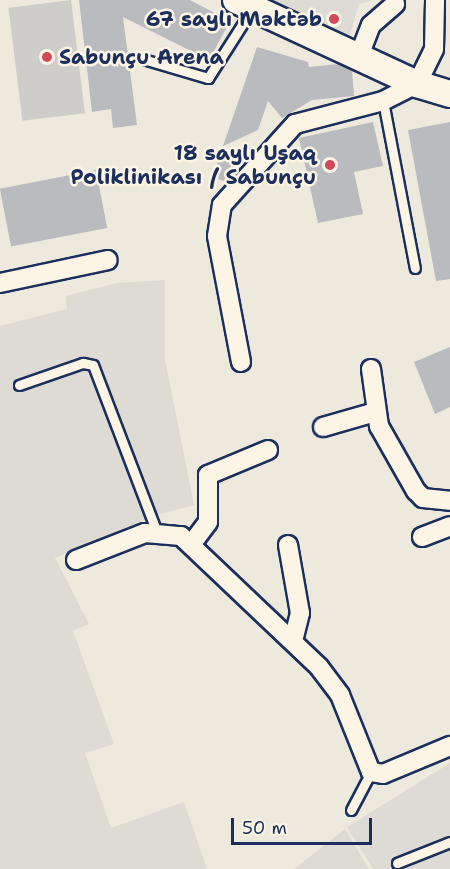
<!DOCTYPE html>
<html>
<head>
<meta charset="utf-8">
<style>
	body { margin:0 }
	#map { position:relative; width:450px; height:869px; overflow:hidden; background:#eee9dd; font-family:"Shantell Sans",sans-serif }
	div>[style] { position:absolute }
	.built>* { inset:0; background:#dedbd4 }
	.green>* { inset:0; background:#cfcdca; transform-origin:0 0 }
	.building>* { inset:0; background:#babbbe; transform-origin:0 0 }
	.roads { filter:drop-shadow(2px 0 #1b2f5e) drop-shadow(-2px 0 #1b2f5e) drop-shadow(0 2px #1b2f5e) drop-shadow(0 -2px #1b2f5e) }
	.lane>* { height:9px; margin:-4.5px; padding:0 4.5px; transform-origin:4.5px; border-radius:4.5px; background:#fcf5e5 }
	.street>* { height:18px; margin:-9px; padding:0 9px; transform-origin:9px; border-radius:9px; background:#fcf5e5 }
	.secondary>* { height:26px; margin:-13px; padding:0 13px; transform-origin:13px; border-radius:13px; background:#fcf5e5 }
	.dots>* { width:16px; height:16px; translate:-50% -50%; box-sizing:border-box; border:3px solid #fcf5e5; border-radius:50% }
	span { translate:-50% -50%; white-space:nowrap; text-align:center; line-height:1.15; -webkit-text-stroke:5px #fcf5e5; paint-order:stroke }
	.poi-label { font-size:21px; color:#1b2f5e; font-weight:700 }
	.right { translate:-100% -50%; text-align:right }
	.left { translate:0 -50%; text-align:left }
	.scale { position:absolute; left:231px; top:818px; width:141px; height:27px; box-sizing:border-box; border:3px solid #1b2f5e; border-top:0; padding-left:8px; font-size:18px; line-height:21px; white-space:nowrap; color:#1b2f5e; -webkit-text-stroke:4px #fcf5e5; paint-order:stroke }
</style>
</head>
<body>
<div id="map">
	<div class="built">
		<i style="clip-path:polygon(269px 0,373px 0,359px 4px,350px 35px)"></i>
		<i style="clip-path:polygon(165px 280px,165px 359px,194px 505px,153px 516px,55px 558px,89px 624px,73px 631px,114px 744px,85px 753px,111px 828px,184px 802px,207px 869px,0 869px,0 326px,67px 309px,66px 296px,117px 283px)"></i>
		<i style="clip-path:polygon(450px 763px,450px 869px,373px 869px,347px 827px)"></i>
		<i style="clip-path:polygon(345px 829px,369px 869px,294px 869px)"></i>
	</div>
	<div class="green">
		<i style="left:71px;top:0;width:114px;height:63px;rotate:83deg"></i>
	</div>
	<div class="building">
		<i style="clip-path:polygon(79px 0,190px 0,230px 21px,209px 60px,123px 17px,137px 125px,113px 128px,111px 109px,92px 112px)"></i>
		<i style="clip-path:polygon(257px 47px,308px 62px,309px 67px,339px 64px,352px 70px,354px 96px,312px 100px,282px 118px,268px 101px,258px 130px,223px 146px)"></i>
		<i style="clip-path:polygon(373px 122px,383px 166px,354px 172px,363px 214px,318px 223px,299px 138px)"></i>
		<i style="clip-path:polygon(450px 122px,450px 279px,436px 281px,408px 130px)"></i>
		<i style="clip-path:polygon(235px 153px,227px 182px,212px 177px,220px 156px)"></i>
		<i style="left:96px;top:170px;width:59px;height:98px;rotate:79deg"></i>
		<i style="clip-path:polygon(450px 347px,450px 407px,435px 414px,414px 362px)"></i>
	</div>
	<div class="roads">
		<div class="lane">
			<i style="left:143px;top:59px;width:68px;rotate:16.3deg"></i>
			<i style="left:208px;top:78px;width:82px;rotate:-57.5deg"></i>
			<i style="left:383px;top:101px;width:170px;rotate:79.2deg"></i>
			<i style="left:19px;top:385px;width:68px;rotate:-19deg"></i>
			<i style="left:83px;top:363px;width:10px;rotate:11deg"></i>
			<i style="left:93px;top:365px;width:177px;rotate:69.1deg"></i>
			<i style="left:351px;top:810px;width:43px;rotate:-62.2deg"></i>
			<i style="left:397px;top:863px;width:57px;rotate:-21.6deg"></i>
		</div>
		<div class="street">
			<i style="left:359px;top:56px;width:33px;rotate:-69deg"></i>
			<i style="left:371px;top:25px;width:32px;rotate:-41deg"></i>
			<i style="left:0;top:283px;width:110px;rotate:-12deg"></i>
			<i style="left:241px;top:362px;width:128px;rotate:-100.8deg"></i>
			<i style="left:217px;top:236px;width:31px;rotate:-81deg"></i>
			<i style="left:222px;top:205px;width:109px;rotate:-48deg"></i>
			<i style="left:295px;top:124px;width:91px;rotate:-14.6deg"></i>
			<i style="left:383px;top:101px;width:38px;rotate:-27deg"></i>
			<i style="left:417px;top:84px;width:39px;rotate:-64deg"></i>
			<i style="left:434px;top:49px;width:49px;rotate:-88.8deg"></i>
			<i style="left:371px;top:369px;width:58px;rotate:82deg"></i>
			<i style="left:379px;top:426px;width:75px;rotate:60.4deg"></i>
			<i style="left:416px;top:491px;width:10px;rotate:45deg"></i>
			<i style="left:423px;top:498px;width:27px;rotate:6deg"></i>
			<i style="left:323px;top:427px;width:54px;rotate:-16.1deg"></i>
			<i style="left:422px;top:537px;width:30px;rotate:-21deg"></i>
			<i style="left:193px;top:542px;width:25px;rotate:-53deg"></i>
			<i style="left:208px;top:522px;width:47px;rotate:-90deg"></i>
			<i style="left:208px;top:475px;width:65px;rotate:-22.6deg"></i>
			<i style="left:288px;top:545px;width:69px;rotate:80deg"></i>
			<i style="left:300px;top:613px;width:29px;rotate:104deg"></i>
			<i style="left:76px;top:560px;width:74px;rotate:-21.4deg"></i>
			<i style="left:145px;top:533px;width:36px;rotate:5deg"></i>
			<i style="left:181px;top:536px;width:190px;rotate:43.5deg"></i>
			<i style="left:319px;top:667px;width:35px;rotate:53deg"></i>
			<i style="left:340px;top:695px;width:83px;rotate:68.1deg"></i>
			<i style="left:371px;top:772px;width:12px;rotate:9deg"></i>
			<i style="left:383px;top:774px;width:73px;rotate:-22.7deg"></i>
		</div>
		<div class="secondary">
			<i style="left:236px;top:0;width:200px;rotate:24.9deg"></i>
			<i style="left:417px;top:84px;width:34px;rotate:17deg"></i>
		</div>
	</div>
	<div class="dots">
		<i style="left:334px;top:19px;background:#d1495b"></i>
		<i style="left:47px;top:57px;background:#d1495b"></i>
		<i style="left:330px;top:165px;background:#d1495b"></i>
	</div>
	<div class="poi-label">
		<span class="right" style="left:322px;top:19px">67 saylı Məktəb</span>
		<span class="left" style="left:59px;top:57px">Sabunçu Arena</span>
		<span class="right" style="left:316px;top:165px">18 saylı Uşaq<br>Poliklinikası / Sabunçu</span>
	</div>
	<div class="scale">50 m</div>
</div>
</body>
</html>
